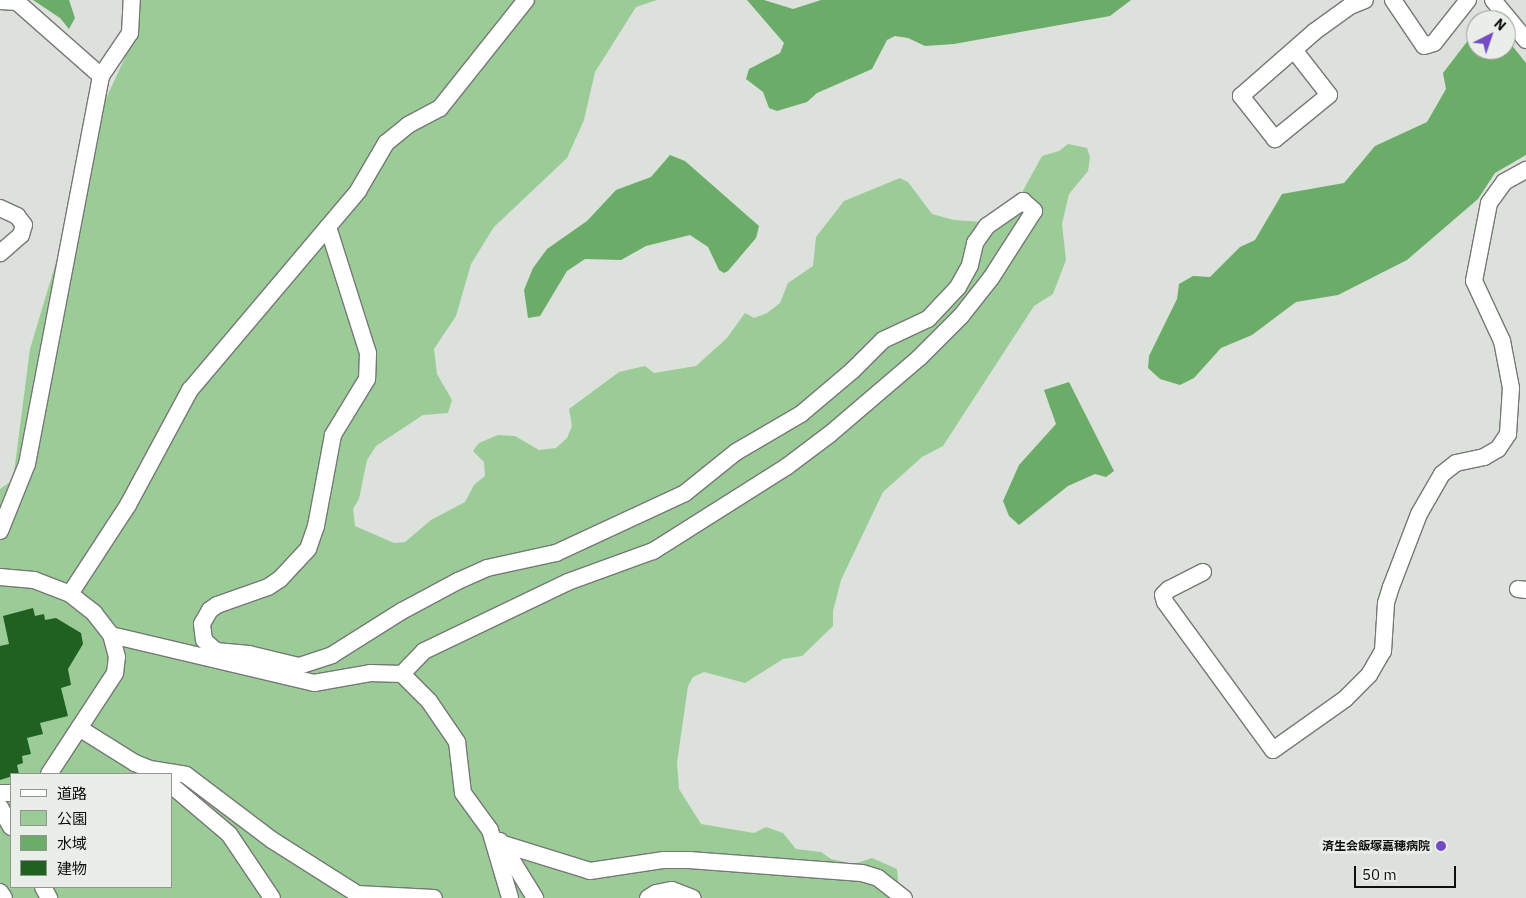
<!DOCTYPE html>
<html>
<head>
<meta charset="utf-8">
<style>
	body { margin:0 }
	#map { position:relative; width:1526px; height:898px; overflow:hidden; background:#dce1dc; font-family:"IBM Plex Sans","Noto Sans JP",sans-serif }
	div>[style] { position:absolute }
	.green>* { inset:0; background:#9bcc98 }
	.water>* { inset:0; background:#6cac69 }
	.building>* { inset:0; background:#206020 }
	.roads { filter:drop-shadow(1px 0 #757874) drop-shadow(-1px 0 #757874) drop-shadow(0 1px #757874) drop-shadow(0 -1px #757874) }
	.minor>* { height:16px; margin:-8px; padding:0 8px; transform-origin:8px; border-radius:8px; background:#fff }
	.dots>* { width:14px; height:14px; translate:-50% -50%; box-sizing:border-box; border:2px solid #eaeee9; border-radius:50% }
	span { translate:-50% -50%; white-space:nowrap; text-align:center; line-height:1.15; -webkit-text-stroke:5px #eaeee9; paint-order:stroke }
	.poi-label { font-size:12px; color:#0e100e; font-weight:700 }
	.right { translate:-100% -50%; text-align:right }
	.legend { position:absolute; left:10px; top:773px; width:162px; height:115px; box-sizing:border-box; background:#eaeee9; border:1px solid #929591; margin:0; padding:6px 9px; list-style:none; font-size:15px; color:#0e100e }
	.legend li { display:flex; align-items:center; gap:10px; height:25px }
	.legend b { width:25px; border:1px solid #929591 }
	.north { position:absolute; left:1466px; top:10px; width:50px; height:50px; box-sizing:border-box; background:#eaeee9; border:1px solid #929591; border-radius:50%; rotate:41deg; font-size:14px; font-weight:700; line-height:20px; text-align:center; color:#0e100e }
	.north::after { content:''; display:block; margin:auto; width:18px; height:22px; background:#714cc5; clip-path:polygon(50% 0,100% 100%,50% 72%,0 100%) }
	.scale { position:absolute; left:1354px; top:866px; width:102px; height:22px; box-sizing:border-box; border:2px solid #0e100e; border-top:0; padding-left:6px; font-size:15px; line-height:18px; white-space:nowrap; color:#0e100e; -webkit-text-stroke:4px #eaeee9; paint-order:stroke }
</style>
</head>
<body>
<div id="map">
	<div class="green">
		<i style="clip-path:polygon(evenodd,139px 0,657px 0,636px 7px,595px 72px,584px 120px,567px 158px,494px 227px,471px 264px,456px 316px,434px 349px,437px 374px,452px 400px,448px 413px,423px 415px,376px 446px,367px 460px,359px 499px,353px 509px,355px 526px,394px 543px,405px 542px,431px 520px,465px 502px,474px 485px,485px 476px,484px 462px,473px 451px,479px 443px,498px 435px,515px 436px,539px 450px,556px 448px,567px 438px,572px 426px,569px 409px,619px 372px,645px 366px,654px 373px,696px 366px,727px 338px,745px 313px,754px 318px,767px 313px,780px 303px,788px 283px,813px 266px,816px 237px,844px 201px,900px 178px,908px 182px,932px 214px,954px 220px,983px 222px,1020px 196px,1042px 156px,1059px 151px,1068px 144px,1087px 148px,1090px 157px,1088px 171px,1069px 194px,1062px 224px,1066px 260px,1053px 294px,1034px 306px,943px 446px,922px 457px,883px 492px,841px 580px,833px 611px,833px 626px,802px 656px,783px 659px,745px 683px,704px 672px,693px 677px,688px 686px,677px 763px,679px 789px,701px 824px,754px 833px,766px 827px,783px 833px,796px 849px,821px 852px,831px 859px,854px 864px,872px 858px,897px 869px,899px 889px,911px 898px,0 898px,0 489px,13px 480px,30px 349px,103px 105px,134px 38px,139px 0,11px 774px,171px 774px,171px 887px,11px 887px,11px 774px)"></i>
	</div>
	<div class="water">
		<i style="clip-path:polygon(33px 0,69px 0,75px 18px,69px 29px,60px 18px)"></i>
		<i style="clip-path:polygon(747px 0,764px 0,793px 9px,821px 0,1131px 0,1110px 16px,954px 44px,925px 46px,908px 38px,895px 36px,887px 40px,872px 69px,817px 93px,807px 102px,777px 111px,769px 108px,763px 92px,746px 79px,749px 69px,780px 53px,784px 43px)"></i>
		<i style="clip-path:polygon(1476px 30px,1476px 50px,1506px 50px,1506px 38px,1526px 63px,1526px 155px,1495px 173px,1478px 199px,1407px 260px,1338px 295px,1296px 302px,1252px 335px,1221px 348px,1194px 378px,1180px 385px,1160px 379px,1148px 368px,1149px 356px,1177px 299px,1179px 284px,1193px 276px,1210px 277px,1240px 247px,1255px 240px,1282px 194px,1344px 183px,1375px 146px,1427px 122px,1446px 89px,1443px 73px)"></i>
		<i style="clip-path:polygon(670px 155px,685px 161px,759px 226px,756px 238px,728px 271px,724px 273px,719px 270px,708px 247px,690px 235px,646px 246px,621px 260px,585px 259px,567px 271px,540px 316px,528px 318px,524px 290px,533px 268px,547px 249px,587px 221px,616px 190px,651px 177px)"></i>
		<i style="clip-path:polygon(1069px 382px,1114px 471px,1106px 477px,1095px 474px,1068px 486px,1019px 525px,1009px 516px,1003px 501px,1019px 465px,1056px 424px,1044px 390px)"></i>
	</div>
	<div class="building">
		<i style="clip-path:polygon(33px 608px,35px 616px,44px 614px,45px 620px,56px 618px,81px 633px,83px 644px,68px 669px,71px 685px,61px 688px,68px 716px,40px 723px,43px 734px,27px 738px,31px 754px,22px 756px,23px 763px,17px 765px,19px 774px,0 780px,0 646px,9px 644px,3px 616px)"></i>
	</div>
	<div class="roads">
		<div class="minor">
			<i style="left:1393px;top:0;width:55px;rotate:56deg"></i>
			<i style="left:1424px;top:46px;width:10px;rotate:-17deg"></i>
			<i style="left:1434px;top:43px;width:55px;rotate:-51.7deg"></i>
			<i style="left:1493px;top:0;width:52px;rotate:50.5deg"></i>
			<i style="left:0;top:1px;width:17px;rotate:3deg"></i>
			<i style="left:17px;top:2px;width:112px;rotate:41.4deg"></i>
			<i style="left:1294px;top:50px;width:57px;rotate:52.1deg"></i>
			<i style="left:1329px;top:95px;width:70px;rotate:140.8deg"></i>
			<i style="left:1275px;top:139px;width:55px;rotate:-128.3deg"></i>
			<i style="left:1241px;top:96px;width:97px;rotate:-41.2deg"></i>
			<i style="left:1314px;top:32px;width:44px;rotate:-35.8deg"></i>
			<i style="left:1350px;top:6px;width:16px;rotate:-22deg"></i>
			<i style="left:0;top:208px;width:19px;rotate:25deg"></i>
			<i style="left:17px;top:216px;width:11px;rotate:52deg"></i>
			<i style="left:24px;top:225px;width:10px;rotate:107deg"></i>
			<i style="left:21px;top:235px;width:28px;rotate:139deg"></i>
			<i style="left:328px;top:227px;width:132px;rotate:72.4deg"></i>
			<i style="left:368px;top:353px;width:26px;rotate:92deg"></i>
			<i style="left:367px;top:379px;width:66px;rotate:121.3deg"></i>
			<i style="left:333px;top:435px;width:93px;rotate:100.6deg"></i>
			<i style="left:316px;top:526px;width:24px;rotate:109deg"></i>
			<i style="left:308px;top:549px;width:41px;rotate:133deg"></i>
			<i style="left:280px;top:579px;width:14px;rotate:146deg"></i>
			<i style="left:268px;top:587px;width:54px;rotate:160.6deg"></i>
			<i style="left:217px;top:605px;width:9px;rotate:144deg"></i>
			<i style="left:210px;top:610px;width:16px;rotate:120deg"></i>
			<i style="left:202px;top:624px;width:16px;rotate:83deg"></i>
			<i style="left:204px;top:640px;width:16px;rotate:43deg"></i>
			<i style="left:216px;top:651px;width:33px;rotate:5deg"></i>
			<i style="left:249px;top:654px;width:51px;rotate:13.5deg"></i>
			<i style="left:299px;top:666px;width:35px;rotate:-18deg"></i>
			<i style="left:332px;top:655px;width:83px;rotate:-32.2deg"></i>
			<i style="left:402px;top:611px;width:64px;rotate:-28.2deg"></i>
			<i style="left:458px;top:581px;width:32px;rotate:-24deg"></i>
			<i style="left:487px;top:568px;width:71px;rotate:-12.3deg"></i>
			<i style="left:556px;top:553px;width:142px;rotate:-24.9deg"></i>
			<i style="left:685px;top:493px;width:65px;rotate:-38.8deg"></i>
			<i style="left:736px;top:452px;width:75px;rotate:-30.3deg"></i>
			<i style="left:801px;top:414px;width:68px;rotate:-40.2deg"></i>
			<i style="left:853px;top:370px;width:42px;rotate:-45deg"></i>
			<i style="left:883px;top:340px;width:50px;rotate:-25deg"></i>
			<i style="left:928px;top:319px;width:44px;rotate:-46.8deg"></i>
			<i style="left:958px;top:287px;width:25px;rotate:-61deg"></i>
			<i style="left:970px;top:265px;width:23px;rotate:-77deg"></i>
			<i style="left:975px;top:243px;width:21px;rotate:-55deg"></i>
			<i style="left:987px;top:226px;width:44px;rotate:-34.8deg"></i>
			<i style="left:1023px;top:201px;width:15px;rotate:42deg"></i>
			<i style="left:1034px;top:211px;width:80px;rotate:122.7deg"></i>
			<i style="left:991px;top:278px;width:48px;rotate:128.3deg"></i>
			<i style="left:961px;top:316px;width:59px;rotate:135deg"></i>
			<i style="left:919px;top:358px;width:117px;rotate:139.5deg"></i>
			<i style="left:830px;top:434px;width:55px;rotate:143.1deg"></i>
			<i style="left:786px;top:467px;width:157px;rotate:147.7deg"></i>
			<i style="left:653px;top:551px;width:90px;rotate:160deg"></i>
			<i style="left:568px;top:582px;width:160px;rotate:154.4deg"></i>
			<i style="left:424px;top:651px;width:32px;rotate:134deg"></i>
			<i style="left:0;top:531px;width:72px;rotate:-68.1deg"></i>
			<i style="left:27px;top:464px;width:395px;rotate:-79.2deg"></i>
			<i style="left:101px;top:76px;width:52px;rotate:-56deg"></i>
			<i style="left:130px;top:33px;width:33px;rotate:-87deg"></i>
			<i style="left:1203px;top:572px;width:38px;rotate:153deg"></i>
			<i style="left:1169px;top:589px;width:8px;rotate:135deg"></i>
			<i style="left:1163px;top:595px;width:7px;rotate:74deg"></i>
			<i style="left:1165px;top:602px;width:183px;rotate:53.9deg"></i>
			<i style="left:1273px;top:750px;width:88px;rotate:-35.3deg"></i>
			<i style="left:1345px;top:699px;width:34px;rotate:-45deg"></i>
			<i style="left:1369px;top:675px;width:28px;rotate:-60deg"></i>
			<i style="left:1383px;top:651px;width:48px;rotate:-86.4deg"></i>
			<i style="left:1386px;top:603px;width:17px;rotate:-73deg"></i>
			<i style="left:1391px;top:587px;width:78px;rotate:-69deg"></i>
			<i style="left:1419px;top:514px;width:46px;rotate:-60.1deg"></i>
			<i style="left:1442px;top:474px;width:18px;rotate:-38deg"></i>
			<i style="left:1456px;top:463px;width:29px;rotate:-12deg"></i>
			<i style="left:1484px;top:457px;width:16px;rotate:-30deg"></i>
			<i style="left:1498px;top:449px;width:18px;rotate:-56deg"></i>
			<i style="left:1508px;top:434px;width:46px;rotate:-86.3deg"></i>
			<i style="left:1511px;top:388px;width:48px;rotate:-100.8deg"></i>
			<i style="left:1502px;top:341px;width:66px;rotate:-115deg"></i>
			<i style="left:1474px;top:281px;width:79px;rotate:-79.1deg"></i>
			<i style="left:1489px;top:203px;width:26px;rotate:-54deg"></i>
			<i style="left:1504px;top:182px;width:25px;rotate:-29deg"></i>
			<i style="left:0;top:577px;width:34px;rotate:5deg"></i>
			<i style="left:34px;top:580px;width:39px;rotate:21deg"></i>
			<i style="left:70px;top:594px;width:31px;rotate:38deg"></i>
			<i style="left:94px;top:613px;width:28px;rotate:52deg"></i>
			<i style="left:111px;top:635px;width:209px;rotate:13.3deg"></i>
			<i style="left:314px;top:683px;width:57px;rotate:-10.1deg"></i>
			<i style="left:370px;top:673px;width:32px;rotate:2deg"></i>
			<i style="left:402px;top:674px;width:38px;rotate:45deg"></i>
			<i style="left:429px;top:701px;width:50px;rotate:55.7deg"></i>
			<i style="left:457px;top:742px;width:51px;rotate:83.3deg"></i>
			<i style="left:463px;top:793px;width:46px;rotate:53.9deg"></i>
			<i style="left:490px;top:830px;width:71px;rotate:73.6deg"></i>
			<i style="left:1518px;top:589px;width:8px;rotate:7deg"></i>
			<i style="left:70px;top:594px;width:106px;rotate:-56.9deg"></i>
			<i style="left:128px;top:505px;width:131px;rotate:-61.7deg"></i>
			<i style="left:190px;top:390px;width:260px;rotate:-49.8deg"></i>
			<i style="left:358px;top:191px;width:56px;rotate:-59.7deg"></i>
			<i style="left:386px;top:143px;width:28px;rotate:-39deg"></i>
			<i style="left:408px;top:125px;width:36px;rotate:-28deg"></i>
			<i style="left:440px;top:108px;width:138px;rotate:-51.5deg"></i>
			<i style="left:79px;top:728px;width:66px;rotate:32deg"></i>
			<i style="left:135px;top:763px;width:16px;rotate:22deg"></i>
			<i style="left:150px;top:769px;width:36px;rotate:9deg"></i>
			<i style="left:186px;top:775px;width:108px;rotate:37.1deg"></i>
			<i style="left:272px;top:840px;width:101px;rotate:32.4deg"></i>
			<i style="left:357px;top:894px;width:77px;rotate:3deg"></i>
			<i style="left:49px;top:774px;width:121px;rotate:-56.8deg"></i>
			<i style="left:115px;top:673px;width:16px;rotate:-83deg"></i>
			<i style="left:117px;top:657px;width:23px;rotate:-105deg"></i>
			<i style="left:171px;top:785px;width:76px;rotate:40.2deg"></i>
			<i style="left:229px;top:834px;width:77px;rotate:56.1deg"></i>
			<i style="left:0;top:793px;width:11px"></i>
			<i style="left:0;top:807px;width:23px;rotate:61deg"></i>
			<i style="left:500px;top:841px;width:67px;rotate:58.4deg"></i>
			<i style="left:503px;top:844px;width:91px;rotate:17.2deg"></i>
			<i style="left:590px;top:871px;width:75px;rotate:-8.5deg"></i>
			<i style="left:664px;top:860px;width:25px"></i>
			<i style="left:689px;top:860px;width:173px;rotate:4.3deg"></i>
			<i style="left:862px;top:873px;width:17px;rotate:17deg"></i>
			<i style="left:878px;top:878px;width:33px;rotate:38deg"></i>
			<i style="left:43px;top:887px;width:13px;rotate:61deg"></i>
			<i style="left:0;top:892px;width:7px;rotate:56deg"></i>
			<i style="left:648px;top:898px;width:9px;rotate:-32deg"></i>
			<i style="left:656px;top:893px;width:16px;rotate:-11deg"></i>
			<i style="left:672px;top:890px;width:22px;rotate:21deg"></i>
		</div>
	</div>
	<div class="dots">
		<i style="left:1441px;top:846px;background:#714cc5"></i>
	</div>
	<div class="poi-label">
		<span class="right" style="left:1430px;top:846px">済生会飯塚嘉穂病院</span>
	</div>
	<ul class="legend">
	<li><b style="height:6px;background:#fff"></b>道路</li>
	<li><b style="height:14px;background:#9bcc98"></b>公園</li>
	<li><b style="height:14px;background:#6cac69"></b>水域</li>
	<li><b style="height:14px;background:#206020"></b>建物</li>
	</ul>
	<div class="north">N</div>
	<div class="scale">50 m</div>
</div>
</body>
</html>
